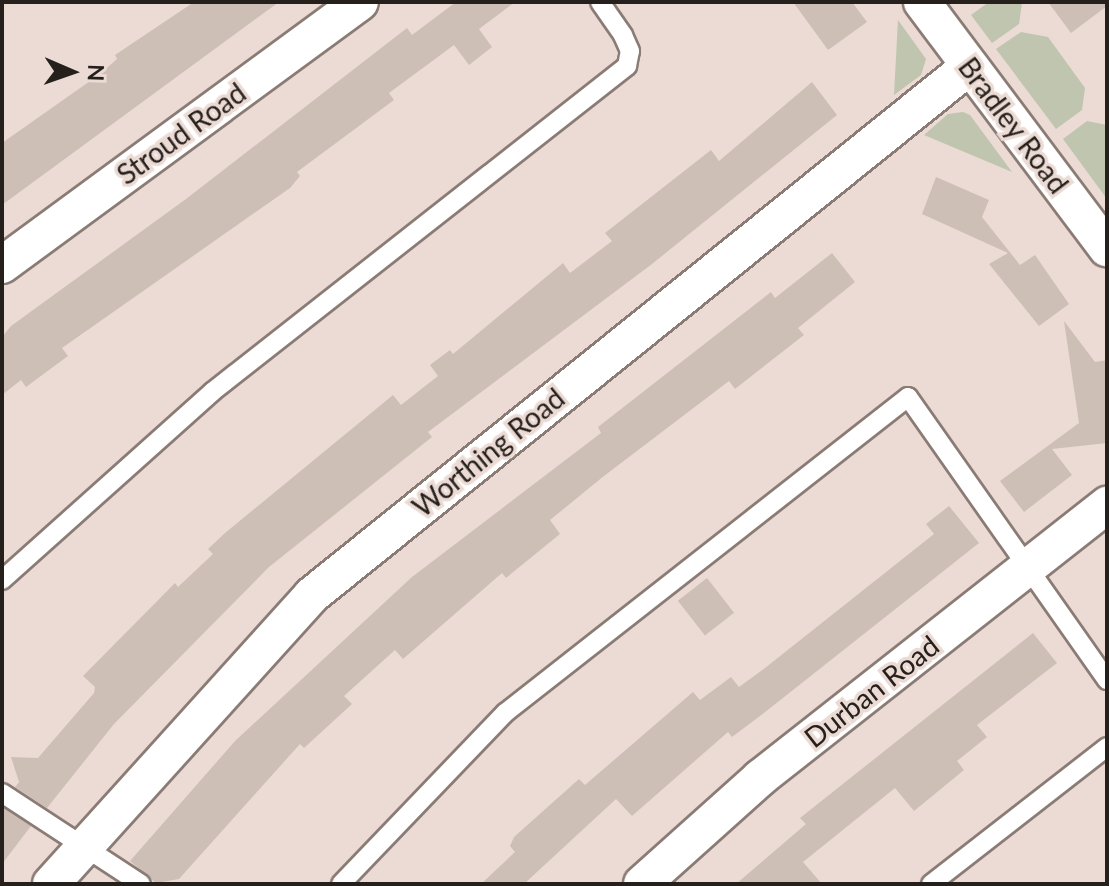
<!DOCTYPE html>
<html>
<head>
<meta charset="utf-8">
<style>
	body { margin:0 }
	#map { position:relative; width:1109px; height:886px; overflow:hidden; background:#ebdbd4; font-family:Lato,sans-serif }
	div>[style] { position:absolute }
	.green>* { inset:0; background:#bfc5ae }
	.building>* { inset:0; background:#cdbfb6; transform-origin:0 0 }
	.roads { filter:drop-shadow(2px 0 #8a7c75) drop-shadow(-2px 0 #8a7c75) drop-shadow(0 2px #8a7c75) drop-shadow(0 -2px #8a7c75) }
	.lane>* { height:18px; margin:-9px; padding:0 9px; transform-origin:9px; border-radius:9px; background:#fff }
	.street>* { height:36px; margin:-18px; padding:0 18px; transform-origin:18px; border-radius:18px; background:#fff }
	span { translate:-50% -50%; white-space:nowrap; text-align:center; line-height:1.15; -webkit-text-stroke:7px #ebdbd4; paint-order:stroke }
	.street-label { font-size:28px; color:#26201d }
	.frame { position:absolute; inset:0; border:4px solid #26201d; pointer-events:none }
	.north { position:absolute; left:32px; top:32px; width:80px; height:80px; -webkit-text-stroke:6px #ebdbd4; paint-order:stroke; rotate:92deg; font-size:22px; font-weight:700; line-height:32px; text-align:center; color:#26201d }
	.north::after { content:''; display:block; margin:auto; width:28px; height:36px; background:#26201d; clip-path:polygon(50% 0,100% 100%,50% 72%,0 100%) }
</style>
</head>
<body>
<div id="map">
	<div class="green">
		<i style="clip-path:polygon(989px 2px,1022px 3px,1019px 24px,992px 43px,971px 15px)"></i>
		<i style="clip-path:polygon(898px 20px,926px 59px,921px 75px,894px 95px)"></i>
		<i style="clip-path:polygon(1021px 32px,1048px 37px,1085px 88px,1082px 110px,1056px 129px,996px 49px)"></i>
		<i style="clip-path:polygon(963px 112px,970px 115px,1012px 172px,924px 135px,948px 114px)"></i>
		<i style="clip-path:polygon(1087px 121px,1107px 125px,1107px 199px,1063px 139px)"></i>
	</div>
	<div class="building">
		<i style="clip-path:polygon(194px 2px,279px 2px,2px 205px,2px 143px,100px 74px,117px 59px,115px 55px)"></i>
		<i style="clip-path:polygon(456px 2px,515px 2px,479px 29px,492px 47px,469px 65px,454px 45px,389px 93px,394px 100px,297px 172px,300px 176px,290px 188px,62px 348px,68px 356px,26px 387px,21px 380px,2px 395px,2px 337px,11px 326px,186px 199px,407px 28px,412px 35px)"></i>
		<i style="clip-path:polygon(793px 2px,852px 2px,867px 22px,828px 50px)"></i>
		<i style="clip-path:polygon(1048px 2px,1107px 2px,1107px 6px,1071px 33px)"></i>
		<i style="clip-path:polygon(812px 82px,837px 115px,652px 264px,428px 432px,432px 437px,269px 567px,114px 724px,47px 808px,15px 787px,19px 782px,11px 757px,38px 758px,94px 693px,95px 687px,83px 676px,175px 583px,178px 587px,213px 554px,208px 549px,225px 533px,393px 395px,401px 405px,438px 376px,430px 365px,450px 350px,453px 354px,563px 263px,570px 273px,612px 241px,605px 233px,711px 150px,719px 161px)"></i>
		<i style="clip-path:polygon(936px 177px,989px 200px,982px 217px,1020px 265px,1035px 255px,1069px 304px,1039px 326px,989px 264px,1008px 253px,922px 214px)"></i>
		<i style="clip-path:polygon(832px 253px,855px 282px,798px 328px,804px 335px,735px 389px,729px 381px,604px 476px,550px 520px,560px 534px,506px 578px,502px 573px,403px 659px,395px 650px,344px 696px,352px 704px,304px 748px,300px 744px,179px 879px,156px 883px,130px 861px,235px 741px,412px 577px,601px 433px,598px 427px,771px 292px,775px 298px)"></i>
		<i style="clip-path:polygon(1064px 321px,1095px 362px,1107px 360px,1107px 443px,1052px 449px,1072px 475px,1024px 512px,1000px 481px,1079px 423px)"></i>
		<i style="clip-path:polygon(949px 506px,979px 543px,760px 716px,732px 737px,728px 732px,632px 816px,616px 799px,524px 884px,481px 884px,515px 852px,510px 846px,514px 837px,579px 779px,585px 785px,693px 692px,700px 700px,731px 677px,739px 687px,765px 668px,934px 534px,926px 524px)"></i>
		<i style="left:707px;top:578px;width:44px;height:37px;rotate:52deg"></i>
		<i style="clip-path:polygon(1033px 633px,1057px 663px,977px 725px,987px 737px,957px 761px,964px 770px,914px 811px,895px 788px,803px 862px,822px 884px,736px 884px,806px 824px,800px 818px)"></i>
		<i style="clip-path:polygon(2px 807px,31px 826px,2px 864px)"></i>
	</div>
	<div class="roads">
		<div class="lane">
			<i style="left:2px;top:580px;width:282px;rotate:-41.8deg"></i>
			<i style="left:212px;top:392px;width:528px;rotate:-38.15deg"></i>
			<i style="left:627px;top:66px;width:15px;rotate:-79deg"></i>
			<i style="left:630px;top:51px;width:17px;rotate:-114deg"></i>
			<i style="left:623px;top:35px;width:40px;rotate:-124.9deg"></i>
			<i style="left:2px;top:793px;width:166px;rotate:33.2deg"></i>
			<i style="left:341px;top:884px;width:237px;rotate:-46.2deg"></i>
			<i style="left:505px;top:713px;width:512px;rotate:-38.1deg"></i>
			<i style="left:908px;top:397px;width:346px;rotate:54.9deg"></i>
			<i style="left:931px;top:884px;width:223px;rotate:-37.9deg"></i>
		</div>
		<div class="street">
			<i style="left:922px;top:2px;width:308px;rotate:53.1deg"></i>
			<i style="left:2px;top:265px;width:444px;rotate:-36.3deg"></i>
			<i style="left:51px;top:884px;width:389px;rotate:-47.9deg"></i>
			<i style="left:312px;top:595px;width:844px;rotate:-38.8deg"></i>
			<i style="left:642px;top:884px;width:159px;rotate:-41.9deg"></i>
			<i style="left:760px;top:778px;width:442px;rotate:-38.2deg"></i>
		</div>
	</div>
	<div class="street-label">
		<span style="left:1014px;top:125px;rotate:53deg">Bradley Road</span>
		<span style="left:181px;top:133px;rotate:-36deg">Stroud Road</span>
		<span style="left:488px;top:452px;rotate:-39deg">Worthing Road</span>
		<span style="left:871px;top:691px;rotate:-38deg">Durban Road</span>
	</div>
	<div class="frame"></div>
	<div class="north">N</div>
</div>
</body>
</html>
